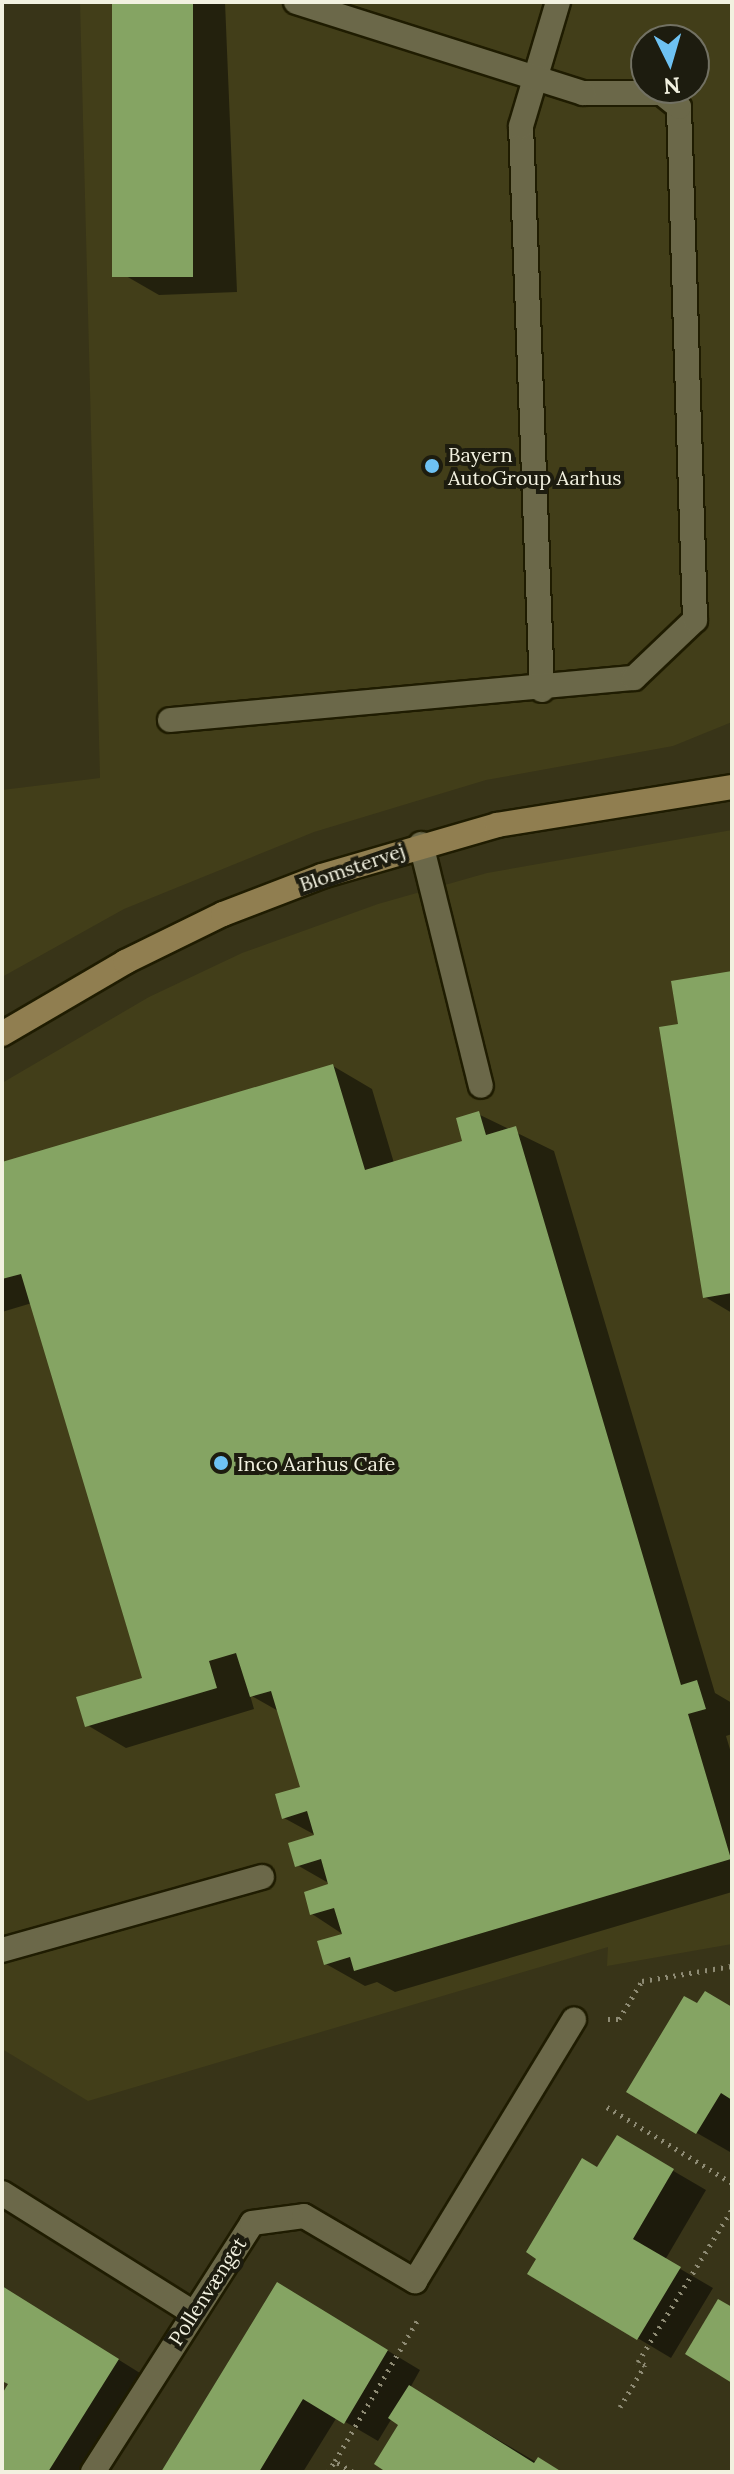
<!DOCTYPE html>
<html>
<head>
<meta charset="utf-8">
<style>
	body { margin:0 }
	#map { position:relative; width:734px; height:2474px; overflow:hidden; background:#383418; font-family:Lora,serif }
	div>[style] { position:absolute }
	.built>* { inset:0; background:#423e19 }
	.shadow>* { inset:0; background:#0007 }
	.building>* { inset:0; background:#85a463; transform-origin:0 0 }
	.path>* { height:5px; margin-top:-2.5px; transform-origin:0; background:repeating-linear-gradient(90deg,#8e8b74 0 2px,transparent 0 8px) }
	.roads { filter:drop-shadow(2px 0 #1f1c01) drop-shadow(-2px 0 #1f1c01) drop-shadow(0 2px #1f1c01) drop-shadow(0 -2px #1f1c01) }
	.lane>* { height:24px; margin:-12px; padding:0 12px; transform-origin:12px; border-radius:12px; background:#6b6849 }
	.street>* { height:24px; margin:-12px; padding:0 12px; transform-origin:12px; border-radius:12px; background:#6b6849 }
	.secondary>* { height:24px; margin:-12px; padding:0 12px; transform-origin:12px; border-radius:12px; background:#907e50 }
	.dots>* { width:22px; height:22px; translate:-50% -50%; box-sizing:border-box; border:4px solid #1d1c0f; border-radius:50% }
	span { translate:-50% -50%; white-space:nowrap; text-align:center; line-height:1.15; -webkit-text-stroke:8px #1d1c0f; paint-order:stroke }
	.poi-label { font-size:20px; color:#f2f1e0 }
	.left { translate:0 -50%; text-align:left }
	.street-label { font-size:20px; color:#f2f1e0 }
	.frame { position:absolute; inset:0; border:4px solid #f2f1e0; pointer-events:none }
	.north { position:absolute; left:630px; top:24px; width:80px; height:80px; box-sizing:border-box; background:#1d1c0f; border:2px solid #727163; border-radius:50%; rotate:175deg; font-size:22px; font-weight:700; line-height:32px; text-align:center; color:#f2f1e0 }
	.north::after { content:''; display:block; margin:auto; width:28px; height:36px; background:#6ec2f3; clip-path:polygon(50% 0,100% 100%,50% 72%,0 100%) }
</style>
</head>
<body>
<div id="map">
	<div class="built">
		<i style="clip-path:polygon(evenodd,80px 2px,732px 2px,732px 722px,673px 746px,486px 780px,314px 832px,124px 909px,2px 977px,2px 790px,100px 778px,80px 2px,646px 40px,694px 40px,694px 88px,646px 88px,646px 40px)"></i>
		<i style="clip-path:polygon(732px 830px,732px 1944px,607px 1966px,608px 1947px,88px 2101px,2px 2049px,2px 1083px,149px 997px,242px 953px,378px 904px,487px 873px)"></i>
	</div>
	<div class="shadow">
		<i style="clip-path:polygon(114px 2px,225px 2px,237px 292px,159px 295px,126px 276px)"></i>
		<i style="clip-path:polygon(732px 973px,732px 1313px,705px 1297px)"></i>
		<i style="clip-path:polygon(333px 1066px,372px 1089px,394px 1163px,465px 1142px,478px 1114px,554px 1151px,715px 1693px,732px 1703px,732px 1734px,726px 1736px,732px 1756px,732px 1892px,395px 1992px,377px 1982px,365px 1986px,326px 1964px,344px 1935px,312px 1914px,332px 1885px,297px 1865px,317px 1836px,284px 1818px,302px 1788px,280px 1712px,250px 1695px,254px 1709px,126px 1748px,87px 1725px,144px 1680px,32px 1303px,2px 1312px,2px 1164px)"></i>
		<i style="clip-path:polygon(698px 2006px,732px 2009px,730px 2152px,697px 2133px)"></i>
		<i style="clip-path:polygon(617px 2138px,706px 2190px,665px 2260px,713px 2288px,671px 2358px,530px 2274px)"></i>
		<i style="clip-path:polygon(2px 2287px,156px 2383px,101px 2472px,2px 2472px,2px 2398px,11px 2384px,2px 2378px)"></i>
		<i style="clip-path:polygon(310px 2304px,420px 2370px,410px 2388px,553px 2472px,391px 2472px,401px 2424px,392px 2418px,378px 2441px,337px 2417px,303px 2472px,165px 2472px)"></i>
	</div>
	<div class="building">
		<i style="left:112px;top:2px;width:81px;height:275px"></i>
		<i style="clip-path:polygon(732px 971px,732px 1293px,703px 1298px,659px 1027px,678px 1024px,671px 981px)"></i>
		<i style="clip-path:polygon(333px 1064px,365px 1170px,462px 1141px,456px 1118px,479px 1111px,486px 1135px,516px 1126px,681px 1685px,697px 1680px,706px 1709px,688px 1714px,731px 1859px,354px 1971px,350px 1957px,324px 1965px,317px 1941px,342px 1934px,334px 1908px,310px 1915px,304px 1892px,328px 1884px,321px 1859px,295px 1867px,288px 1843px,314px 1835px,307px 1811px,282px 1819px,275px 1794px,300px 1787px,271px 1691px,250px 1697px,236px 1653px,209px 1661px,217px 1688px,85px 1727px,76px 1697px,142px 1678px,21px 1274px,2px 1279px,2px 1162px)"></i>
		<i style="clip-path:polygon(705px 1991px,732px 2007px,732px 2100px,721px 2093px,696px 2134px,626px 2092px,684px 1996px,697px 2003px)"></i>
		<i style="clip-path:polygon(617px 2135px,674px 2169px,633px 2239px,681px 2267px,637px 2340px,527px 2274px,536px 2259px,526px 2252px,582px 2158px,597px 2167px)"></i>
		<i style="clip-path:polygon(277px 2282px,388px 2350px,344px 2424px,303px 2399px,259px 2472px,161px 2472px)"></i>
		<i style="clip-path:polygon(2px 2286px,119px 2359px,48px 2472px,2px 2472px,2px 2394px,8px 2384px,2px 2381px)"></i>
		<i style="clip-path:polygon(718px 2299px,732px 2307px,732px 2383px,685px 2354px)"></i>
		<i style="clip-path:polygon(409px 2385px,534px 2463px,538px 2457px,562px 2472px,386px 2472px,374px 2464px,398px 2425px,388px 2418px)"></i>
	</div>
	<div class="path">
		<i style="left:608px;top:2019px;width:11px"></i>
		<i style="left:619px;top:2019px;width:44px;rotate:-58.8deg"></i>
		<i style="left:642px;top:1981px;width:91px;rotate:-9.5deg"></i>
		<i style="left:607px;top:2107px;width:146px;rotate:31.3deg"></i>
		<i style="left:620px;top:2407px;width:49px;rotate:-59.2deg"></i>
		<i style="left:645px;top:2365px;width:8px;rotate:-157deg"></i>
		<i style="left:638px;top:2362px;width:180px;rotate:-58.4deg"></i>
		<i style="left:328px;top:2472px;width:13px;rotate:-58deg"></i>
		<i style="left:353px;top:2472px;width:21px;rotate:-149deg"></i>
		<i style="left:335px;top:2461px;width:166px;rotate:-59.6deg"></i>
	</div>
	<div class="roads">
		<div class="lane">
			<i style="left:542px;top:690px;width:564px;rotate:-92.13deg"></i>
			<i style="left:521px;top:126px;width:129px;rotate:-73.4deg"></i>
			<i style="left:170px;top:720px;width:466px;rotate:-5.2deg"></i>
			<i style="left:634px;top:678px;width:84px;rotate:-43.6deg"></i>
			<i style="left:695px;top:620px;width:513px;rotate:-91.79deg"></i>
			<i style="left:679px;top:107px;width:22px;rotate:-141deg"></i>
			<i style="left:662px;top:93px;width:79px;rotate:180deg"></i>
			<i style="left:583px;top:93px;width:301px;rotate:-162.4deg"></i>
			<i style="left:421px;top:844px;width:249px;rotate:76.1deg"></i>
			<i style="left:2px;top:1950px;width:270px;rotate:-15.7deg"></i>
			<i style="left:2px;top:2193px;width:224px;rotate:32.1deg"></i>
			<i style="left:415px;top:2281px;width:306px;rotate:-58.7deg"></i>
		</div>
		<div class="street">
			<i style="left:93px;top:2472px;width:295px;rotate:-57.4deg"></i>
			<i style="left:252px;top:2223px;width:52px;rotate:-7.7deg"></i>
			<i style="left:304px;top:2216px;width:129px;rotate:30.4deg"></i>
		</div>
		<div class="secondary">
			<i style="left:2px;top:1034px;width:143px;rotate:-30.3deg"></i>
			<i style="left:125px;top:962px;width:109px;rotate:-26.1deg"></i>
			<i style="left:223px;top:914px;width:106px;rotate:-21deg"></i>
			<i style="left:322px;top:876px;width:182px;rotate:-16.2deg"></i>
			<i style="left:497px;top:825px;width:238px;rotate:-9.2deg"></i>
		</div>
	</div>
	<div class="dots">
		<i style="left:432px;top:466px;background:#6ec2f3"></i>
		<i style="left:221px;top:1463px;background:#6ec2f3"></i>
	</div>
	<div class="poi-label">
		<span class="left" style="left:448px;top:466px">Bayern<br>AutoGroup Aarhus</span>
		<span class="left" style="left:237px;top:1463px">Inco Aarhus Cafe</span>
	</div>
	<div class="street-label">
		<span style="left:352px;top:867px;rotate:-19deg">Blomstervej</span>
		<span style="left:207px;top:2291px;rotate:-57deg">Pollenvænget</span>
	</div>
	<div class="frame"></div>
	<div class="north">N</div>
</div>
</body>
</html>
